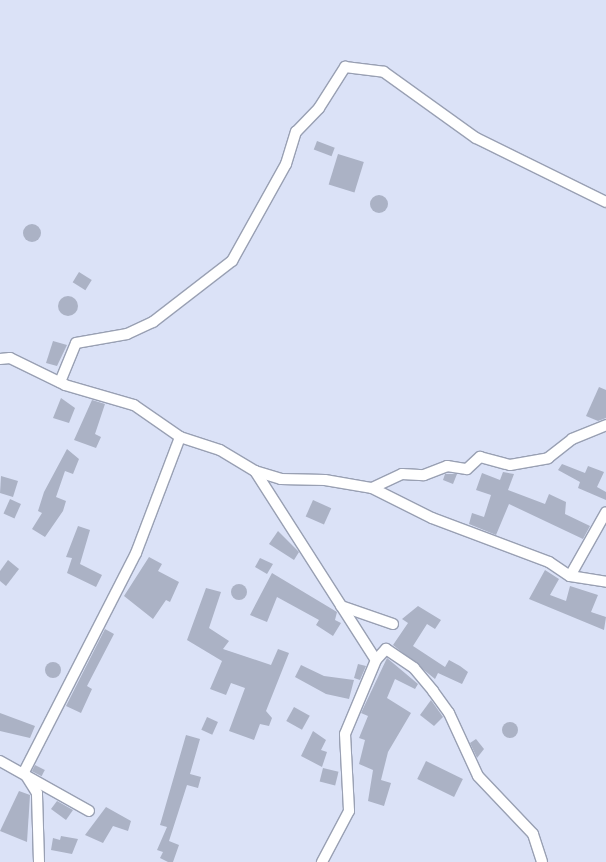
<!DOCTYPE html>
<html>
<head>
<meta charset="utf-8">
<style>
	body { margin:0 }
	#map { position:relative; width:606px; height:862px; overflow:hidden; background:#dbe2f7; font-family:Raleway,sans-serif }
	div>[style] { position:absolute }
	.building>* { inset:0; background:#abb2c5; transform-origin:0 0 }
	.round { border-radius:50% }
	.roads { filter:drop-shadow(1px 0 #99a0b3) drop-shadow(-1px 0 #99a0b3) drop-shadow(0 1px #99a0b3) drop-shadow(0 -1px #99a0b3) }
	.minor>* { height:10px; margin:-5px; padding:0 5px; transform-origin:5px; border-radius:5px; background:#fff }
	span { translate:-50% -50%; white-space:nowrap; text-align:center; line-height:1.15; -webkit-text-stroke:4px #fff; paint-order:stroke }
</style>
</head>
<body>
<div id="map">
	<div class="building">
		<i style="left:317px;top:141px;width:19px;height:9px;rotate:21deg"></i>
		<i style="left:338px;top:154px;width:27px;height:32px;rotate:17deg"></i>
		<i class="round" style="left:370px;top:195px;width:18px;height:18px"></i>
		<i class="round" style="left:23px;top:224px;width:18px;height:18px"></i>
		<i style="left:79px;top:272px;width:15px;height:12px;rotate:32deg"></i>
		<i class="round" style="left:58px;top:296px;width:20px;height:20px"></i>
		<i style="clip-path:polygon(53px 341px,67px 345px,57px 366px,46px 363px)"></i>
		<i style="clip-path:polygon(599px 387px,606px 390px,606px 418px,598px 421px,586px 416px)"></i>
		<i style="clip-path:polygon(61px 398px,75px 408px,69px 423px,53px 418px)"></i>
		<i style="clip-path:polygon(92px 400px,105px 404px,95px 434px,101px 437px,96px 448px,74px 440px)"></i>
		<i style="clip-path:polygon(67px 449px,79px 459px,73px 474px,65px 471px,56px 497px,66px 501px,63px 511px,45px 537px,32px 529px,42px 513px,38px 511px,44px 492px)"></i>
		<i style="clip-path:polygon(562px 464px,585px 473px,588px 466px,604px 472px,597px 487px,606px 492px,606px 500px,578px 488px,580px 482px,558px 470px)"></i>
		<i style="clip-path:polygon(503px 472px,514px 474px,508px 490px,545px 504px,549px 494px,566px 502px,565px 514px,590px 526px,583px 539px,509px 504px,496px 535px,469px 524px,472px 513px,484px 517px,491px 495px,476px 490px,482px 473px,500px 480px)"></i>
		<i style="clip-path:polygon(445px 474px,457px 474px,453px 484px,443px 480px)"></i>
		<i style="clip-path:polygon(1px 476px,18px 481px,13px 497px,0 493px)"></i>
		<i style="left:10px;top:499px;width:12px;height:16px;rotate:24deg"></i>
		<i style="left:313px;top:500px;width:20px;height:18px;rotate:24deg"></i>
		<i style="clip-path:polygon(78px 526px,90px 530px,80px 564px,102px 575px,96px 587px,67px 573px,72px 558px,66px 557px)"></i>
		<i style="clip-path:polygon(278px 531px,299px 552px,294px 560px,269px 544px)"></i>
		<i style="clip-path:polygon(149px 557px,162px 564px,158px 571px,179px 582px,170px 602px,166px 600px,153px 619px,124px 596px)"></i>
		<i style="clip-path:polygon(260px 558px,273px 564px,267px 574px,255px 567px)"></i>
		<i style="clip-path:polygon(8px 560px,19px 569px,6px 586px,0 581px,0 571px)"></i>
		<i style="clip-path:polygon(545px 570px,559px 579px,550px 595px,566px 601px,570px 586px,598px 595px,591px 612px,606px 617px,604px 630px,529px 599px)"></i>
		<i style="clip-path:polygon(272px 573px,337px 612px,335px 620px,341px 623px,333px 636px,316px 625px,319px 620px,277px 597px,267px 622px,250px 615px)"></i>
		<i class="round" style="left:231px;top:584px;width:16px;height:16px"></i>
		<i style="clip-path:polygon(206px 588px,221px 592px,209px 628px,229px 641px,223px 649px,271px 665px,278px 649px,289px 653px,266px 711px,272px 718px,269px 726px,260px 724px,254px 740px,229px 731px,245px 688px,231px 683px,226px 695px,210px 689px,222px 661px,187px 640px)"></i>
		<i style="clip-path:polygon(418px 606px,441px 620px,435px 629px,427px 624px,413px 646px,445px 667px,449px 660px,460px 666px,468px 672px,462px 684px,438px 673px,435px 679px,393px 645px,408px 623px,402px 619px)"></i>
		<i style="clip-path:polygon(105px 629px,114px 634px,87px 686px,92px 689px,81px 713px,66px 706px)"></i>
		<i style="clip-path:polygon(387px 658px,418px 684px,415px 689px,395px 679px,387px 698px,411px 713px,388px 752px,381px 780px,391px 783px,384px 806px,368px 801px,373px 770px,359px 764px,365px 740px,359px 738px,368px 716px,361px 713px)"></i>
		<i class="round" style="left:45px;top:662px;width:16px;height:16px"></i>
		<i style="clip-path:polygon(358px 664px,366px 666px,360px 680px,354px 678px)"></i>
		<i style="clip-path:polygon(301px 665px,324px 676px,354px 680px,349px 699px,326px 694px,295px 677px)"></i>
		<i style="clip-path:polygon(431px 700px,443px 717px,434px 726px,420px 715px)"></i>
		<i style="left:294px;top:707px;width:18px;height:16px;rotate:29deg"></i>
		<i style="clip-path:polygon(0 713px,35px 726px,30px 738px,0 731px)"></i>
		<i style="left:207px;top:717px;width:12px;height:14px;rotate:24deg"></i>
		<i class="round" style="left:502px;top:722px;width:16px;height:16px"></i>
		<i style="clip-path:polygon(313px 731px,326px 740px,321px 750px,327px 752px,322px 767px,301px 756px)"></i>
		<i style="clip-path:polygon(186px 735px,200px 739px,190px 774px,201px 777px,198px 788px,187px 785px,169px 841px,179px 845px,173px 862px,168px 862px,160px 858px,163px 852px,157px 850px,167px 827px,160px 825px)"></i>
		<i style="clip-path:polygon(476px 739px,484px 749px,477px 758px,470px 743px)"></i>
		<i style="left:426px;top:761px;width:41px;height:20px;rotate:26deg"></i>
		<i style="left:35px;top:765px;width:11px;height:7px;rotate:27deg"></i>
		<i style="left:323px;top:768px;width:16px;height:14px;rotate:14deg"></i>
		<i style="clip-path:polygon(19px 791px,30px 795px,27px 842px,0 831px)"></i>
		<i style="clip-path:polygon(57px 801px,73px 810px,66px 820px,51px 809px)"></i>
		<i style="clip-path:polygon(106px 807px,131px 821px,128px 831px,113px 826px,103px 843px,85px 835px)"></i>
		<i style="clip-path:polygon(61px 836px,78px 839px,72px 854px,51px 850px,53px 838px,60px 840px)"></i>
	</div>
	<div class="roads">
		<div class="minor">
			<i style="left:0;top:359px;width:10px;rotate:-6deg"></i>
			<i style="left:10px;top:358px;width:61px;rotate:26.1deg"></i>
			<i style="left:65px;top:385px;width:72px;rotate:16.2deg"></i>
			<i style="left:134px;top:405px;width:56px;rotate:34.8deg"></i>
			<i style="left:180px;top:437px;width:42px;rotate:18deg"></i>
			<i style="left:220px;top:450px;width:41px;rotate:31deg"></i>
			<i style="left:255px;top:471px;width:27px;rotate:17deg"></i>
			<i style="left:281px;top:479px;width:44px;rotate:1.3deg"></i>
			<i style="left:325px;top:480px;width:48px;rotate:9.7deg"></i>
			<i style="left:372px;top:488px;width:33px;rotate:-25deg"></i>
			<i style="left:402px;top:474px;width:22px;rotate:3deg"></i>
			<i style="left:424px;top:475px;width:25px;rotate:-21deg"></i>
			<i style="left:447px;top:466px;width:20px;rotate:9deg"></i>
			<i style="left:467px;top:469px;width:18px;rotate:-43deg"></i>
			<i style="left:480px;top:457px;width:31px;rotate:15deg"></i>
			<i style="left:510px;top:465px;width:39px;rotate:-10deg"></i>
			<i style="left:548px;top:458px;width:31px;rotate:-38deg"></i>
			<i style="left:572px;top:439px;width:37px;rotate:-22deg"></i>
			<i style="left:60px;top:382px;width:42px;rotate:-67.7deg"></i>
			<i style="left:76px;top:343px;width:52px;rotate:-10deg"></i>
			<i style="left:127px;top:334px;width:29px;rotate:-25deg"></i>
			<i style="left:153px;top:322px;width:100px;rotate:-37.7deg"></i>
			<i style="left:232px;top:261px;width:111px;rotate:-60.9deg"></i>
			<i style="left:286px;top:164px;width:34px;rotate:-73deg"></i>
			<i style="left:296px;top:132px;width:33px;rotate:-46deg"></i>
			<i style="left:319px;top:108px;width:49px;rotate:-57.6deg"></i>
			<i style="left:345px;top:67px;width:39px;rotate:7deg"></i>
			<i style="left:384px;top:72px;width:113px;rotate:35.7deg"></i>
			<i style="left:476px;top:138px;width:145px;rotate:26.2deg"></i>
			<i style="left:255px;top:471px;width:224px;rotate:57.4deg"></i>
			<i style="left:376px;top:660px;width:80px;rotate:112.7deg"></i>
			<i style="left:345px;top:734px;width:77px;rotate:87deg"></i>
			<i style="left:349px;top:811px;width:58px;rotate:117.9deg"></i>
			<i style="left:372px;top:488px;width:67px;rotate:26.6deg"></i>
			<i style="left:432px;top:518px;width:125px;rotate:20.6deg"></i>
			<i style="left:549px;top:562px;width:25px;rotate:34deg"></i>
			<i style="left:570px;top:576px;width:36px;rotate:9deg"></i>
			<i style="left:570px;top:576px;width:73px;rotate:-60.6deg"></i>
			<i style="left:341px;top:606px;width:55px;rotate:19.1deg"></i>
			<i style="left:376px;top:660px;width:15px;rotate:-48deg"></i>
			<i style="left:386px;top:649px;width:34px;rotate:34deg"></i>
			<i style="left:414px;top:668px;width:30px;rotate:50deg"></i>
			<i style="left:433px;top:691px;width:27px;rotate:54deg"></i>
			<i style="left:449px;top:713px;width:69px;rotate:65.3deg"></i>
			<i style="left:478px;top:776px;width:80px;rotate:46.5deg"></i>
			<i style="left:533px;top:834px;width:29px;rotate:72deg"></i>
			<i style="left:0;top:761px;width:102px;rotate:29.3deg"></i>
			<i style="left:39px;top:862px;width:69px;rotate:-91.7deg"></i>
			<i style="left:37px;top:793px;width:25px;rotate:-122deg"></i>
			<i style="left:24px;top:772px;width:246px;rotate:-62.9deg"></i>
			<i style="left:136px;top:553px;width:124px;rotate:-69.2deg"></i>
		</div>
	</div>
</div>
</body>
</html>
